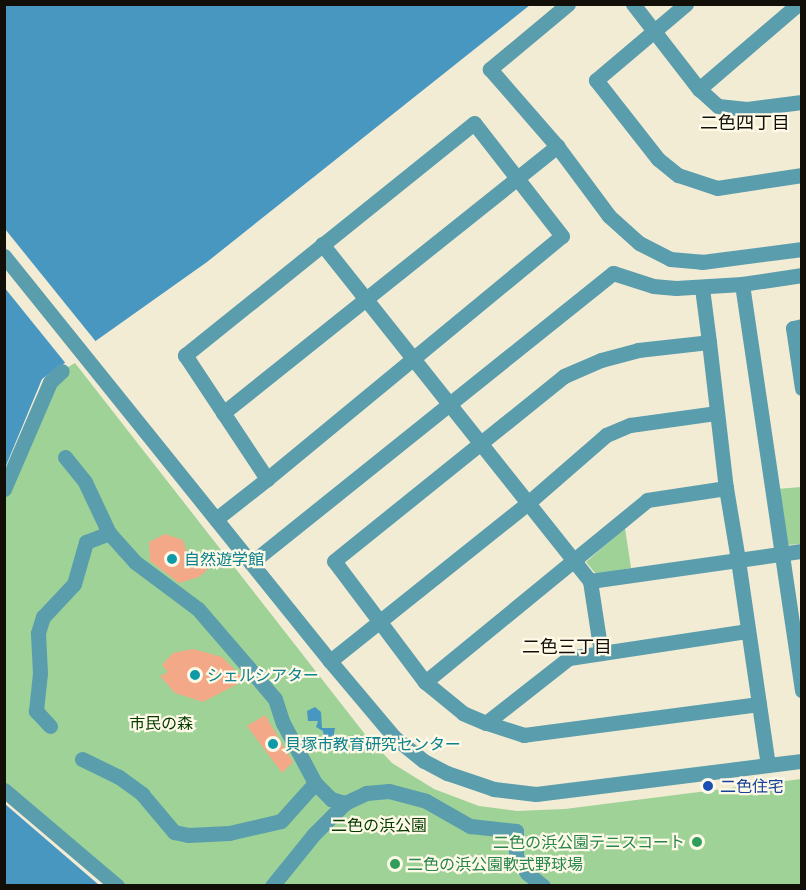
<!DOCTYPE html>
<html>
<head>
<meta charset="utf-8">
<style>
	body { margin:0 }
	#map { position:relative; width:806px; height:890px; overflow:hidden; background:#f3ecd5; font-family:Mulish,"Noto Sans JP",sans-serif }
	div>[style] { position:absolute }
	.green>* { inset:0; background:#9ed297 }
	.water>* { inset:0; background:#4897c1 }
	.pier>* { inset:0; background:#f3ecd5 }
	.building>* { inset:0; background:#f3a987 }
	.minor>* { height:15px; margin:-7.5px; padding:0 7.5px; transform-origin:7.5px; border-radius:7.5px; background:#5a9dad }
	.dots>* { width:16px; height:16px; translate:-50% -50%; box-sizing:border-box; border:3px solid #fff9e7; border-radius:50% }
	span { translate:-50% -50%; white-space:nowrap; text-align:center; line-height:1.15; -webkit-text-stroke:4.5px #fff9e7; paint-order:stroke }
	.culture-label { font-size:16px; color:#0d838f }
	.left { translate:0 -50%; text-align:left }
	.park-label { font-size:16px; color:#033b00 }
	.transit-label { font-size:16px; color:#164399 }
	.leisure-label { font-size:16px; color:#27864d }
	.right { translate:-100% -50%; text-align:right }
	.neighbourhood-label { font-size:18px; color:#110f08 }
	.frame { position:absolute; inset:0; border:6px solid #110f08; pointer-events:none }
</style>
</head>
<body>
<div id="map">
	<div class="green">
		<i style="clip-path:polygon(75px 363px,364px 733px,392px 763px,434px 789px,479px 806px,517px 811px,565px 809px,801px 779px,801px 885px,110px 885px,5px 794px,5px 476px,44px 381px)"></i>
		<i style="clip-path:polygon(801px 487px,801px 544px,786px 545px,777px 489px)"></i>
		<i style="clip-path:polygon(625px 528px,631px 568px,596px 574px,586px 562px)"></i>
	</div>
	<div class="water">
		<i style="clip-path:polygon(5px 5px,530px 5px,207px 262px,42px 379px,5px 468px)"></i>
		<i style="clip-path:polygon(315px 707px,321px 712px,322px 728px,335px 728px,333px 739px,324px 739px,323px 731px,316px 727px,318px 721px,308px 721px,307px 711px)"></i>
		<i style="clip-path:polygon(4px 804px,5px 804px,99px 885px,5px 885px)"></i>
	</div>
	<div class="pier">
		<i style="clip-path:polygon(5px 229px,97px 343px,67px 365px,4px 287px)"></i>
	</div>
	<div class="building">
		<i style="clip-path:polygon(165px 534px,183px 540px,188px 556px,210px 567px,199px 577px,179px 583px,150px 561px,149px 542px)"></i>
		<i style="clip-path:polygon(193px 649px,222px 657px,245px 680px,203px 702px,175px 693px,160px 676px,168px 672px,162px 665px,173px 653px)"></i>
		<i style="clip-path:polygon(265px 715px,293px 762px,282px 773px,247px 726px)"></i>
	</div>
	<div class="minor">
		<i style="left:568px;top:4px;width:102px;rotate:140.2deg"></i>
		<i style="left:490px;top:69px;width:102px;rotate:49deg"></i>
		<i style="left:557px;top:146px;width:87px;rotate:53.4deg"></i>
		<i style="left:609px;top:216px;width:40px;rotate:42deg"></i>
		<i style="left:639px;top:243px;width:35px;rotate:27deg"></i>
		<i style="left:670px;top:259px;width:32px;rotate:5deg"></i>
		<i style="left:702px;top:262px;width:101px;rotate:-7.4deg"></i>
		<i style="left:633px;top:4px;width:108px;rotate:52.2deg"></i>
		<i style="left:699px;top:89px;width:25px;rotate:42deg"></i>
		<i style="left:718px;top:106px;width:29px;rotate:6deg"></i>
		<i style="left:747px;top:109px;width:55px;rotate:-7.3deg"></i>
		<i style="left:686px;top:4px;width:118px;rotate:139.8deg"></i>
		<i style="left:596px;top:80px;width:100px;rotate:51.9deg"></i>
		<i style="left:658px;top:159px;width:26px;rotate:39deg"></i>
		<i style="left:678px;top:175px;width:41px;rotate:18.4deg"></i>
		<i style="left:717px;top:188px;width:86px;rotate:-8.7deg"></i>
		<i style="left:699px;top:89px;width:130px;rotate:-40.6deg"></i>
		<i style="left:322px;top:244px;width:431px;rotate:51.5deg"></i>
		<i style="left:590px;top:581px;width:214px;rotate:-8.1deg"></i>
		<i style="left:4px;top:256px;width:520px;rotate:51.17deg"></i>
		<i style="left:330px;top:661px;width:99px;rotate:49.9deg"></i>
		<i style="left:394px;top:737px;width:38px;rotate:39deg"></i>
		<i style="left:424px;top:761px;width:26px;rotate:28deg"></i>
		<i style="left:447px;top:773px;width:50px;rotate:18.8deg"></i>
		<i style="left:494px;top:789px;width:42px;rotate:6.8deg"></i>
		<i style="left:536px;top:794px;width:268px;rotate:-7.1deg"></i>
		<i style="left:742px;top:284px;width:411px;rotate:81.6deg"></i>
		<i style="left:702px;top:288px;width:54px;rotate:82.6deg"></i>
		<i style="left:802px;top:326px;width:9px;rotate:167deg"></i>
		<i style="left:793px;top:328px;width:61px;rotate:81.5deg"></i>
		<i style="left:223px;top:413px;width:428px;rotate:-38.6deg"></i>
		<i style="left:65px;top:457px;width:32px;rotate:51deg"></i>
		<i style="left:85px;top:482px;width:56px;rotate:64.8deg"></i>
		<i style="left:109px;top:533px;width:39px;rotate:48deg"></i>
		<i style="left:135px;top:562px;width:79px;rotate:36.7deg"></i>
		<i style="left:198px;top:609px;width:77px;rotate:49.2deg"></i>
		<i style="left:248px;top:667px;width:42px;rotate:49.8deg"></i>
		<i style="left:275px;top:699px;width:25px;rotate:72deg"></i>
		<i style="left:283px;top:723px;width:68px;rotate:61.9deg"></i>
		<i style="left:315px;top:783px;width:23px;rotate:45deg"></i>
		<i style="left:331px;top:799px;width:15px;rotate:16deg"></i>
		<i style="left:4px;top:489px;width:116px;rotate:-66.7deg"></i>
		<i style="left:50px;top:382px;width:16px;rotate:-43deg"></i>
		<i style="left:216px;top:519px;width:65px;rotate:-38.1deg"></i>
		<i style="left:267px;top:479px;width:382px;rotate:-39.5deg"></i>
		<i style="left:562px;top:236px;width:143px;rotate:-127.9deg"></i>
		<i style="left:474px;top:123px;width:371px;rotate:141.2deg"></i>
		<i style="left:185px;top:355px;width:149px;rotate:56.5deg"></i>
		<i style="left:251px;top:563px;width:464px;rotate:-38.7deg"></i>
		<i style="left:613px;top:273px;width:42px;rotate:18deg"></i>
		<i style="left:653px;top:286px;width:23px;rotate:5deg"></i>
		<i style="left:676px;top:288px;width:66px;rotate:-3.5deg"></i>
		<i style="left:742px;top:284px;width:61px;rotate:-8.5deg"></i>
		<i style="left:590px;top:581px;width:73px;rotate:81.3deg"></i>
		<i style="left:330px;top:661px;width:255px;rotate:-38.6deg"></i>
		<i style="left:529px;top:502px;width:102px;rotate:-41deg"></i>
		<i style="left:606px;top:435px;width:26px;rotate:-23deg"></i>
		<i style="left:630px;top:425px;width:88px;rotate:-7.9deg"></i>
		<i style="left:425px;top:682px;width:287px;rotate:-39.3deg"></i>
		<i style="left:647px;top:500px;width:80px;rotate:-8.6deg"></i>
		<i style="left:759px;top:704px;width:237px;rotate:172.5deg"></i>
		<i style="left:524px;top:735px;width:40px;rotate:-162deg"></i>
		<i style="left:486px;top:723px;width:25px;rotate:-157deg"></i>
		<i style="left:463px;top:713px;width:49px;rotate:-140.8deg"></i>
		<i style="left:425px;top:682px;width:151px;rotate:-126.9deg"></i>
		<i style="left:334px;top:561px;width:295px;rotate:-38.8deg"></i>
		<i style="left:564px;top:376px;width:40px;rotate:-23.4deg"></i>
		<i style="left:601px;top:360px;width:38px;rotate:-15deg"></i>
		<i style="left:638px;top:350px;width:71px;rotate:-6.4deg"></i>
		<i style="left:709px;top:342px;width:147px;rotate:83.4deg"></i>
		<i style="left:726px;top:488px;width:73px;rotate:80.5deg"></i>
		<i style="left:738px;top:560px;width:207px;rotate:81.7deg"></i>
		<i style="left:486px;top:723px;width:105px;rotate:-38.1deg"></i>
		<i style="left:569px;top:658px;width:181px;rotate:-8.6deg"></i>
		<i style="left:50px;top:726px;width:21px;rotate:-133deg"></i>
		<i style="left:36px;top:711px;width:38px;rotate:-84deg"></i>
		<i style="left:40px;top:673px;width:40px;rotate:-92.9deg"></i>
		<i style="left:38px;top:633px;width:17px;rotate:-73deg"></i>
		<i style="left:43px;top:617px;width:45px;rotate:-46.8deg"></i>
		<i style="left:74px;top:584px;width:44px;rotate:-74.1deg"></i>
		<i style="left:86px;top:542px;width:25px;rotate:-21deg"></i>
		<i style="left:82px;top:759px;width:41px;rotate:25.9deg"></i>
		<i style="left:119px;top:777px;width:29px;rotate:36deg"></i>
		<i style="left:142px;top:794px;width:50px;rotate:49.9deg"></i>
		<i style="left:174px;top:832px;width:14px;rotate:12deg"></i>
		<i style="left:188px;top:835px;width:41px;rotate:-2.8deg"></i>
		<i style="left:229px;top:833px;width:53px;rotate:-13deg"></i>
		<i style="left:281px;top:821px;width:51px;rotate:-48.2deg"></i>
		<i style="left:4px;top:790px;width:148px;rotate:40.3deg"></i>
		<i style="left:272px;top:886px;width:67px;rotate:-51.1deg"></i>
		<i style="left:314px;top:834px;width:44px;rotate:-45deg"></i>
		<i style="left:345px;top:803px;width:23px;rotate:-25deg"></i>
		<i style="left:366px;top:793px;width:23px;rotate:-5deg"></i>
		<i style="left:389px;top:791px;width:38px;rotate:15deg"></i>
		<i style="left:426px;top:801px;width:51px;rotate:29.6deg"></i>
		<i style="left:470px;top:826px;width:46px;rotate:6.2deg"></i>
		<i style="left:516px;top:831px;width:26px;rotate:90deg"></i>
		<i style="left:516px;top:857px;width:19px;rotate:55deg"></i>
		<i style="left:527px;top:873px;width:21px;rotate:39deg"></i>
	</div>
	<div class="dots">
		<i style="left:172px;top:559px;background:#0f9aa8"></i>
		<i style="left:195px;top:675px;background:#0f9aa8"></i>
		<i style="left:273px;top:744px;background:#0f9aa8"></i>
		<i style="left:708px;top:786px;background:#1a4fb4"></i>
		<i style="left:697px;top:842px;background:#2e9e5b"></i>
		<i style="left:395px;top:864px;background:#2e9e5b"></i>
	</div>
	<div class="culture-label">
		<span class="left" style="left:184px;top:559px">自然遊学館</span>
		<span class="left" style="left:207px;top:675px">シェルシアター</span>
		<span class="left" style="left:285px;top:744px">貝塚市教育研究センター</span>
	</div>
	<div class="park-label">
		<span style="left:161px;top:723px">市民の森</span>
		<span style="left:379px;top:825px">二色の浜公園</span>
	</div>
	<div class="transit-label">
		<span class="left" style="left:720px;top:786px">二色住宅</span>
	</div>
	<div class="leisure-label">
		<span class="right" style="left:685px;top:842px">二色の浜公園テニスコート</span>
		<span class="left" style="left:407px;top:864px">二色の浜公園軟式野球場</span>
	</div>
	<div class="neighbourhood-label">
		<span style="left:745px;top:123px">二色四丁目</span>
		<span style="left:567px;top:647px">二色三丁目</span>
	</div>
	<div class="frame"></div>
</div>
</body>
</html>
